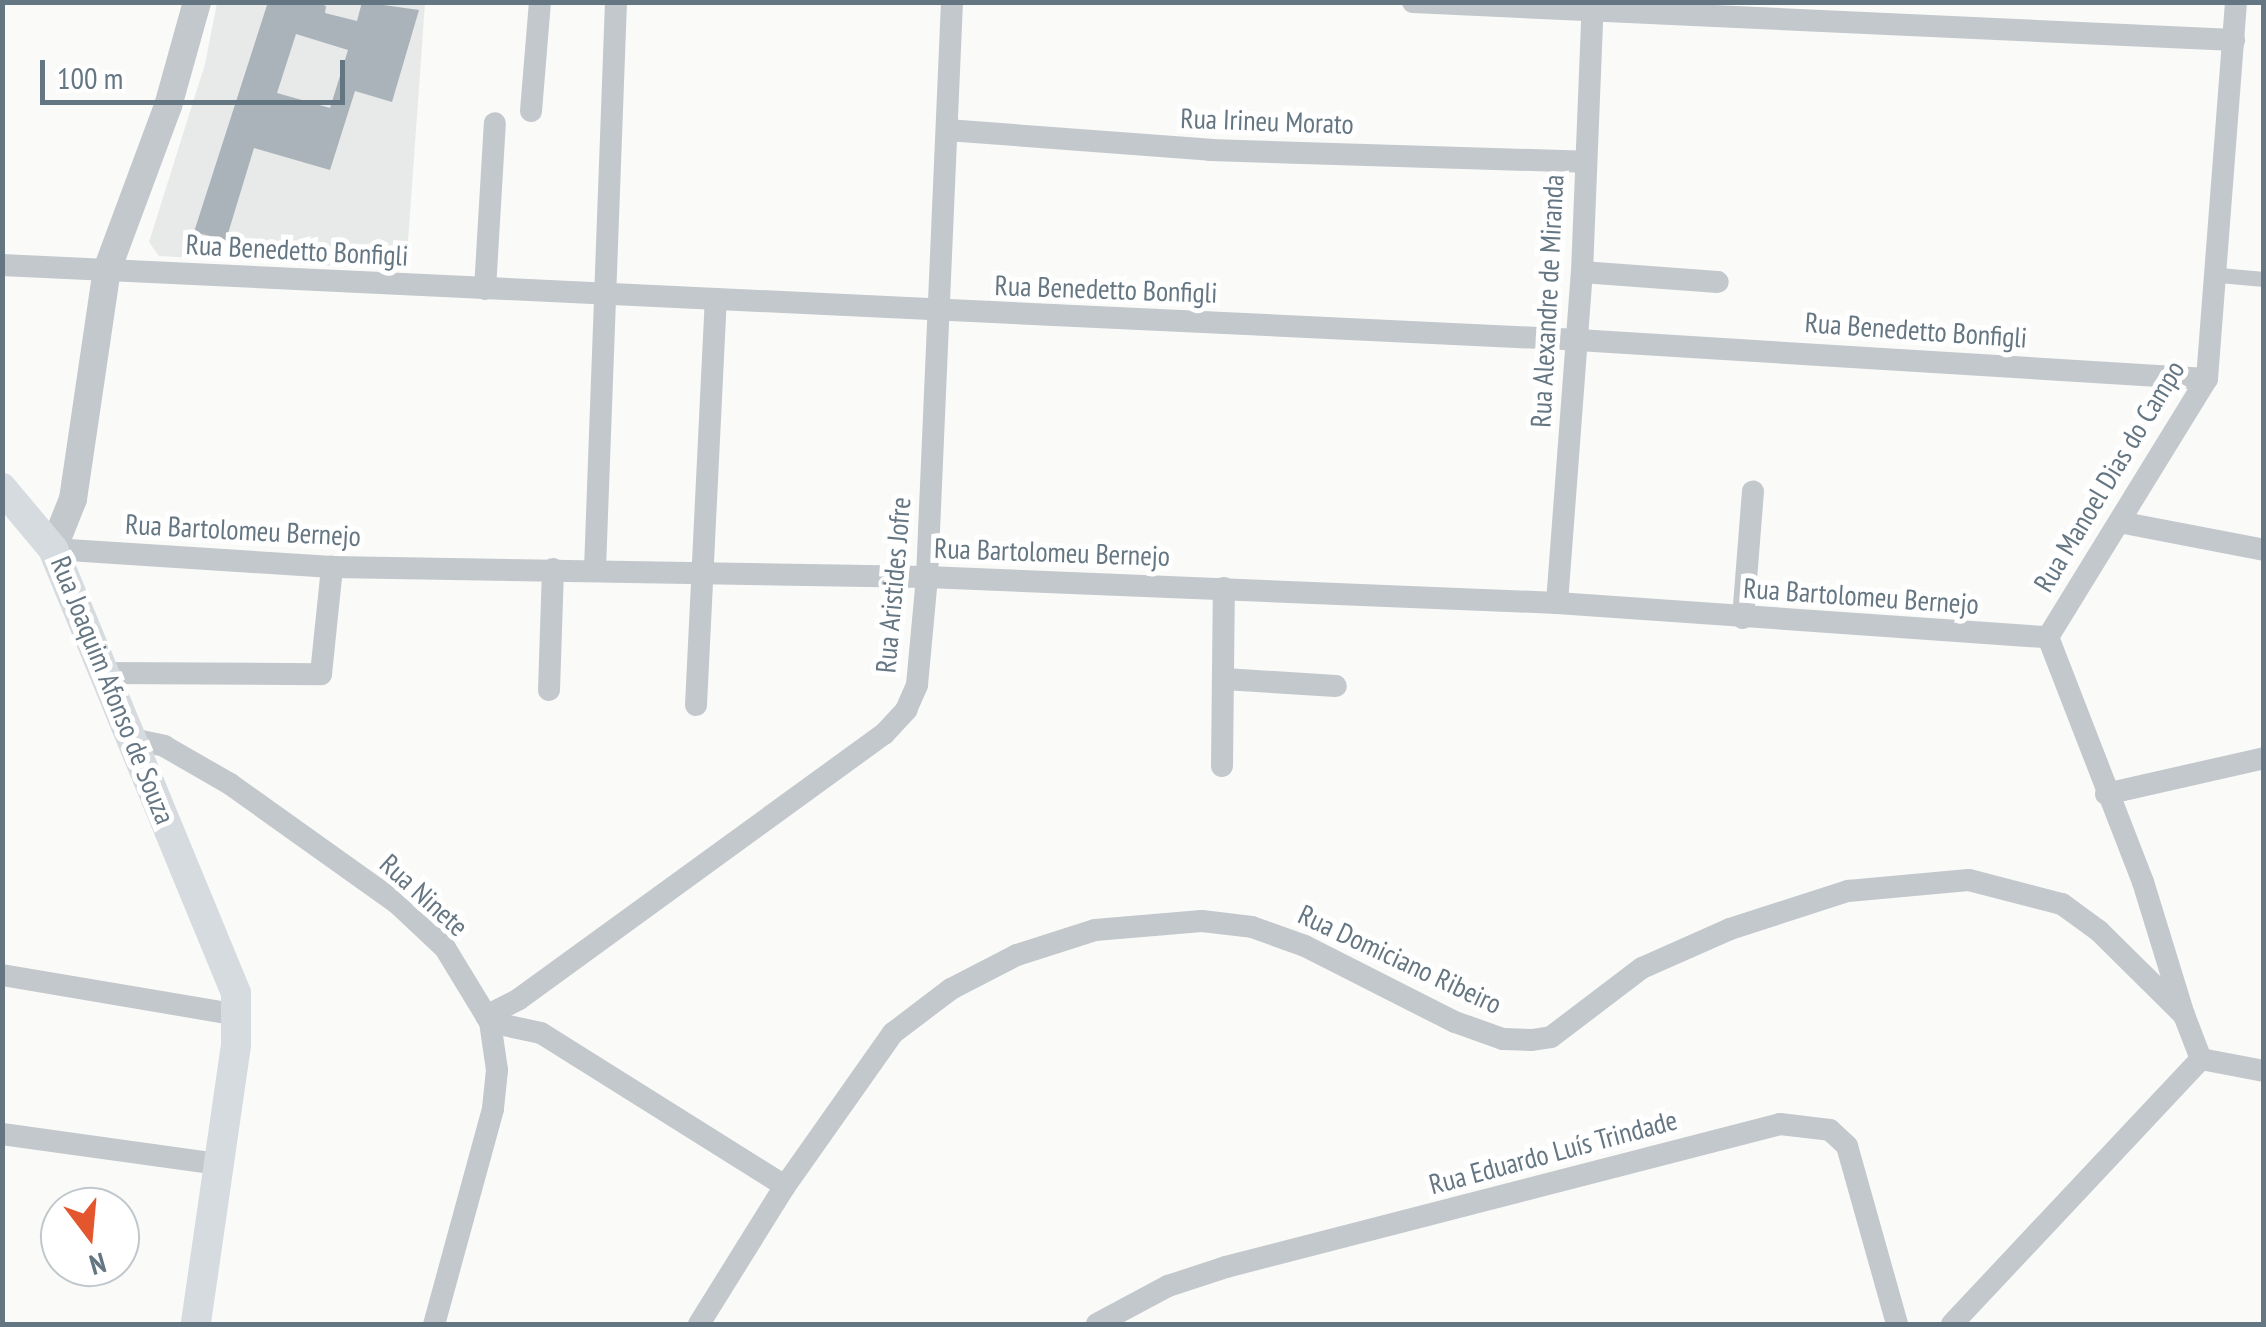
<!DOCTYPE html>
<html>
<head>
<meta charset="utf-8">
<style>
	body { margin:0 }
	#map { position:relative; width:2266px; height:1327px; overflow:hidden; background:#fafaf8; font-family:"PT Sans Narrow",sans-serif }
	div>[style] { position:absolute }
	.built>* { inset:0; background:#e8e9e9 }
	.building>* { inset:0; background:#aab3b9 }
	.pedestrian>* { height:15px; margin:-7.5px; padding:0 7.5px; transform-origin:7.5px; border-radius:7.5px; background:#c3c8cc }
	.minor>* { height:22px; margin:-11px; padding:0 11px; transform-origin:11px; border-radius:11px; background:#c3c8cc }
	.tertiary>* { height:28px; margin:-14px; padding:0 14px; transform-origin:14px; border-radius:14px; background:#c3c8cc }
	.secondary>* { height:30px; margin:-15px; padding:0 15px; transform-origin:15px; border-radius:15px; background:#d6dbdf }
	span { translate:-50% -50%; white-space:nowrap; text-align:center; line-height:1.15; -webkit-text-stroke:10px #fff; paint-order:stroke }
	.street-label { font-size:28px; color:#657683 }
	.frame { position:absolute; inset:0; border:5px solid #657683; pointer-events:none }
	.north { position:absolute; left:40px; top:1187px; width:100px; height:100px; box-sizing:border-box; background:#fff; border:2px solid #c1c8cd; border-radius:50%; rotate:164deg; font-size:28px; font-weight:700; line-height:40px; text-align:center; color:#657683 }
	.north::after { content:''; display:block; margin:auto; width:35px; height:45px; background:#e4572e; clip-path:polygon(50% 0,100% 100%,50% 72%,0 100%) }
	.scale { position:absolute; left:40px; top:60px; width:305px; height:45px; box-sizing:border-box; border:5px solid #657683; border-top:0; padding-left:12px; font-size:30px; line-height:35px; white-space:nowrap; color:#657683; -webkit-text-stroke:8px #fff; paint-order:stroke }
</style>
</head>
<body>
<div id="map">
	<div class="built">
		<i style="clip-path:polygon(217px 3px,425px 3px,406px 270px,159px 256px,149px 242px,205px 64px)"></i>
	</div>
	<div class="building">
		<i style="clip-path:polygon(evenodd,268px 2px,315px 2px,326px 6px,325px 13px,357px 21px,362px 2px,419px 10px,392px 102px,355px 91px,330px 170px,254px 148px,226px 240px,194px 232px,268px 2px,296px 34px,348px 50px,330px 108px,277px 93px,296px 34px)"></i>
	</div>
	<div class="pedestrian">
		<i style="left:2219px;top:275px;width:45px;rotate:5.1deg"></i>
	</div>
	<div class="minor">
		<i style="left:1413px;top:2px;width:822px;rotate:2.65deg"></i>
		<i style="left:531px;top:111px;width:109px;rotate:-85.3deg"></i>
		<i style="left:947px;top:130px;width:264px;rotate:4.3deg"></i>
		<i style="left:1210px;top:150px;width:375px;rotate:1.8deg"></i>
		<i style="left:2px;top:265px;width:1578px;rotate:2.72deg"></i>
		<i style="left:1578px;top:340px;width:630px;rotate:3.55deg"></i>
		<i style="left:1582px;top:272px;width:136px;rotate:4.2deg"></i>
		<i style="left:485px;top:289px;width:166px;rotate:-86.6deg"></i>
		<i style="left:2119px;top:522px;width:148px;rotate:10.9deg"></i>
		<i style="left:53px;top:549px;width:280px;rotate:3.7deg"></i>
		<i style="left:332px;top:567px;width:595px;rotate:0.96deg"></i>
		<i style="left:927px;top:577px;width:631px;rotate:2.36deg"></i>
		<i style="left:1557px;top:603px;width:492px;rotate:4deg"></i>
		<i style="left:595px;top:569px;width:567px;rotate:-87.88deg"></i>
		<i style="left:1557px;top:603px;width:332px;rotate:-85.7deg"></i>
		<i style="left:1582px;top:272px;width:270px;rotate:-87.7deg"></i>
		<i style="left:1743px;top:618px;width:127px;rotate:-85.5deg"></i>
		<i style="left:102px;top:673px;width:219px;rotate:0.3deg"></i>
		<i style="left:321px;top:674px;width:108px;rotate:-84.1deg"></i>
		<i style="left:1224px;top:679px;width:112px;rotate:3.6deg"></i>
		<i style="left:549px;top:690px;width:121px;rotate:-88.1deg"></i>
		<i style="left:696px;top:705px;width:404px;rotate:-87.2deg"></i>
		<i style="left:132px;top:739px;width:33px;rotate:12deg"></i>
		<i style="left:164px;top:746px;width:76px;rotate:29.9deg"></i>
		<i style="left:230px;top:784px;width:205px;rotate:35.5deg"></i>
		<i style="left:397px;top:903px;width:66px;rotate:43.2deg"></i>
		<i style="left:445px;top:948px;width:87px;rotate:58.7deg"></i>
		<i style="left:490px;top:1022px;width:49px;rotate:81.7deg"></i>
		<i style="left:497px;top:1070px;width:39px;rotate:96deg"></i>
		<i style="left:493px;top:1109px;width:223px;rotate:105.3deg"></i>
		<i style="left:1222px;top:766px;width:178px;rotate:-89.4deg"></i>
		<i style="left:2106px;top:794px;width:162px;rotate:-12.8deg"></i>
		<i style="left:2px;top:975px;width:239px;rotate:9.6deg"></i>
		<i style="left:2183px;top:1012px;width:136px;rotate:-107.1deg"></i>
		<i style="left:2143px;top:882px;width:263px;rotate:-111.2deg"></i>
		<i style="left:2048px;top:637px;width:303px;rotate:-58.4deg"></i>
		<i style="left:2207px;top:379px;width:378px;rotate:-85.6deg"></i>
		<i style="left:486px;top:1016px;width:37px;rotate:-27deg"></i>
		<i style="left:519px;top:999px;width:451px;rotate:-36deg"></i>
		<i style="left:884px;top:734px;width:33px;rotate:-47deg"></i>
		<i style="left:906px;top:710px;width:27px;rotate:-66deg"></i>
		<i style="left:917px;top:685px;width:108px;rotate:-84.7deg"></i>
		<i style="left:927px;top:577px;width:576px;rotate:-87.51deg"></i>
		<i style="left:490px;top:1022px;width:52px;rotate:12.2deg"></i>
		<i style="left:541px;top:1033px;width:288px;rotate:32.1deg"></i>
		<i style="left:2201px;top:1059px;width:64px;rotate:10.8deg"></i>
		<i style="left:2px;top:1134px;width:219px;rotate:7.9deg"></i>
		<i style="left:699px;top:1324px;width:163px;rotate:-58.1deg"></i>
		<i style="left:785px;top:1186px;width:187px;rotate:-54.8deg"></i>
		<i style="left:893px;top:1033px;width:73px;rotate:-37.2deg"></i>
		<i style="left:951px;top:989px;width:74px;rotate:-27.3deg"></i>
		<i style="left:1017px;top:955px;width:82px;rotate:-17.8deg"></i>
		<i style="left:1095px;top:930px;width:107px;rotate:-4.8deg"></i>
		<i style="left:1202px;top:921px;width:50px;rotate:6.8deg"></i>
		<i style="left:1252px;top:927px;width:56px;rotate:19.7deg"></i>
		<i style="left:1305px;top:946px;width:168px;rotate:26.9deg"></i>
		<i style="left:1455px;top:1022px;width:51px;rotate:19.5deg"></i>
		<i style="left:1503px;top:1039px;width:29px;rotate:2deg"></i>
		<i style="left:1532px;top:1040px;width:19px;rotate:-9deg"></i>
		<i style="left:1551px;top:1037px;width:114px;rotate:-37.2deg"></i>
		<i style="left:1642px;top:968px;width:96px;rotate:-23.9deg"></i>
		<i style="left:1730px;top:929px;width:124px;rotate:-17.9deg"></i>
		<i style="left:1848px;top:891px;width:121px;rotate:-5.2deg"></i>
		<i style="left:1969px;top:880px;width:96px;rotate:14.5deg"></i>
		<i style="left:2062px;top:904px;width:46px;rotate:36.1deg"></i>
		<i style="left:2099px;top:931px;width:120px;rotate:44.7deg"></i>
		<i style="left:2184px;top:1015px;width:47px;rotate:68.9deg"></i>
		<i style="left:1097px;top:1324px;width:81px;rotate:-28.2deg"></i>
		<i style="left:1168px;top:1286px;width:61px;rotate:-18.1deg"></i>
		<i style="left:1226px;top:1267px;width:572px;rotate:-14.47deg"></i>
		<i style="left:1780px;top:1124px;width:50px;rotate:6.8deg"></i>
		<i style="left:1830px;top:1130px;width:23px;rotate:43deg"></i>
		<i style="left:1847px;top:1146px;width:185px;rotate:74.3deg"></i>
		<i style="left:1952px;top:1324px;width:364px;rotate:-46.8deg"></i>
	</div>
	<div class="tertiary">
		<i style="left:53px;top:549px;width:54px;rotate:-68.2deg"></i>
		<i style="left:73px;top:499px;width:232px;rotate:-81.6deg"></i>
		<i style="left:107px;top:270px;width:175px;rotate:-69.6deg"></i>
		<i style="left:168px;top:106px;width:108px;rotate:-74.4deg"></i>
	</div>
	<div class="secondary">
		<i style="left:2px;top:488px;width:80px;rotate:50.1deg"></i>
		<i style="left:53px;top:549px;width:480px;rotate:67.6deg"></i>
		<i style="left:236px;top:993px;width:52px;rotate:90deg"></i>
		<i style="left:236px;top:1045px;width:282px;rotate:98.2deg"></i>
	</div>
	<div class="street-label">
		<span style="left:1267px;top:121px;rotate:2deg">Rua Irineu Morato</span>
		<span style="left:297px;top:250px;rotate:3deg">Rua Benedetto Bonfigli</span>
		<span style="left:1106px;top:289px;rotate:2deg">Rua Benedetto Bonfigli</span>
		<span style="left:1547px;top:301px;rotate:-87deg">Rua Alexandre de Miranda</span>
		<span style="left:1916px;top:330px;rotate:4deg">Rua Benedetto Bonfigli</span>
		<span style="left:2109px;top:476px;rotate:-59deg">Rua Manoel Dias do Campo</span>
		<span style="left:243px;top:530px;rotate:3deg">Rua Bartolomeu Bernejo</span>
		<span style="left:1052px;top:552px;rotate:2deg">Rua Bartolomeu Bernejo</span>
		<span style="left:893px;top:585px;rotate:-85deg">Rua Aristides Jofre</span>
		<span style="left:1861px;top:596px;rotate:4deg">Rua Bartolomeu Bernejo</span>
		<span style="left:113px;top:690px;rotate:68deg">Rua Joaquim Afonso de Souza</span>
		<span style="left:424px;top:895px;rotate:42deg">Rua Ninete</span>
		<span style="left:1400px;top:959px;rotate:25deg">Rua Domiciano Ribeiro</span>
		<span style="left:1553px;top:1152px;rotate:-15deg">Rua Eduardo Luís Trindade</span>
	</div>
	<div class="frame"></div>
	<div class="north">N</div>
	<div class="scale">100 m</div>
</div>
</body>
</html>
